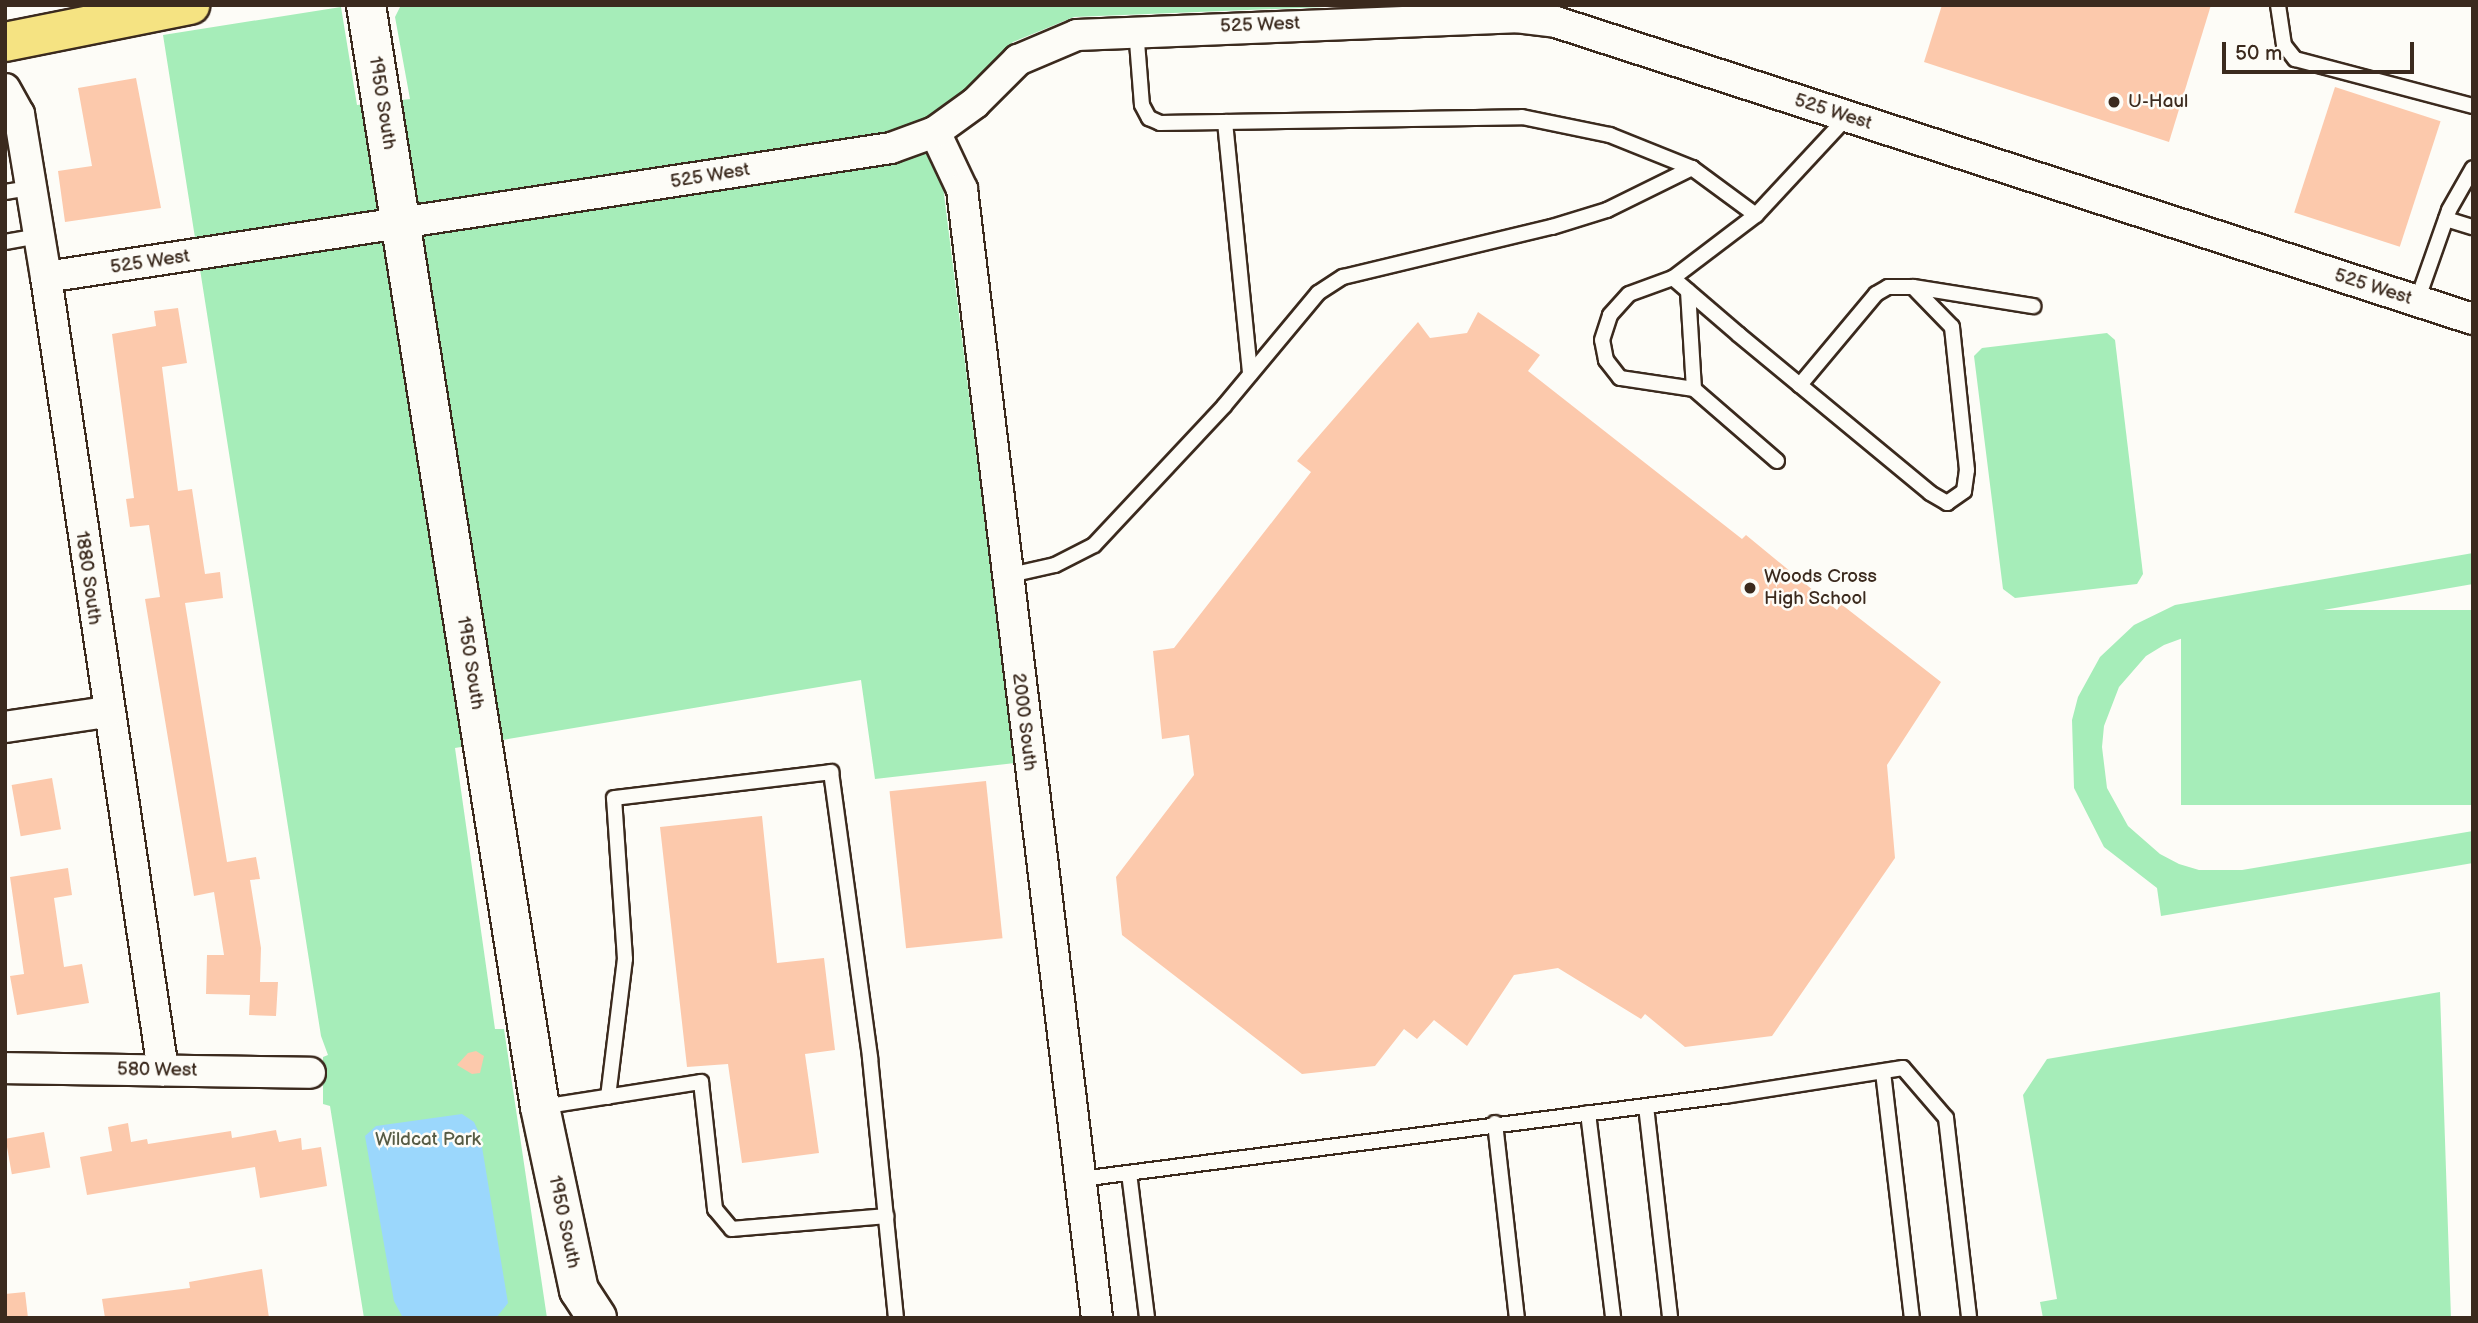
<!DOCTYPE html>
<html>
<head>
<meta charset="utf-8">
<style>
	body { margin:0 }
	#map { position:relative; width:2478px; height:1323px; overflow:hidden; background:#fdfcf7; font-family:"Balsamiq Sans",sans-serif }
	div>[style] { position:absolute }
	.green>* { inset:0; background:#a6edb9; transform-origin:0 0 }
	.water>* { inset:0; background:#9bd7fc }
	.building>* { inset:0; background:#fcc9ac; transform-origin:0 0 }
	.roads { filter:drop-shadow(2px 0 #3b2a1e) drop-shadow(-2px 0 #3b2a1e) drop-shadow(0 2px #3b2a1e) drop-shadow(0 -2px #3b2a1e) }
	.lane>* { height:14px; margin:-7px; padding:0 7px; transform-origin:7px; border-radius:7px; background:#fdfcf7 }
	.street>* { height:30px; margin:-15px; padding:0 15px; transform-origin:15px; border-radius:15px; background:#fdfcf7 }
	.secondary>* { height:38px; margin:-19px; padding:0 19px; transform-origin:19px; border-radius:19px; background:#fdfcf7 }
	.primary>* { height:38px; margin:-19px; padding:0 19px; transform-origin:19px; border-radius:19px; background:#f5e382 }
	.dots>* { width:19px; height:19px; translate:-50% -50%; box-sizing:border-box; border:4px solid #fdfcf7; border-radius:50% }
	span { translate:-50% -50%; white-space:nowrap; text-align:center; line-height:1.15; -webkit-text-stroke:5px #fdfcf7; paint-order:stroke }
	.street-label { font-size:19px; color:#3b2a1e }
	.poi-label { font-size:19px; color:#3b2a1e }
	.left { translate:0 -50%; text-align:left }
	.park-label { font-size:19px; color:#565b45 }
	.frame { position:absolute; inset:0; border:7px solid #3b2a1e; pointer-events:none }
	.scale { position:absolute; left:2222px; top:42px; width:192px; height:32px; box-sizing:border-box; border:4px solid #3b2a1e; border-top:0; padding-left:9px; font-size:21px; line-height:24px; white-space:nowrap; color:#3b2a1e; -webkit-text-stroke:5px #fdfcf7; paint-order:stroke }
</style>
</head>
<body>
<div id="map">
	<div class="green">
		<i style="clip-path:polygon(401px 5px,1374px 5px,1074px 17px,1013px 42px,956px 98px,927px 117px,941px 170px,1015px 763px,875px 779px,861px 680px,455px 748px,495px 1029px,504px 1029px,547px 1318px,364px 1318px,330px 1106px,323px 1104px,323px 1057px,328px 1055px,321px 1036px,163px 35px,341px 7px,357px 105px,410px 99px,395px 17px)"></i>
		<i style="clip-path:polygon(2107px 333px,2115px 340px,2143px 574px,2137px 584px,2015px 598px,2003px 589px,1974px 356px,1982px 348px)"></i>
		<i style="clip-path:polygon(2473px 553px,2473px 584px,2202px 631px,2164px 645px,2146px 656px,2119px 687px,2104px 726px,2102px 747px,2107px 788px,2128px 826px,2160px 854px,2179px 864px,2199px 870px,2242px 870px,2473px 831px,2473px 863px,2161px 916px,2157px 888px,2104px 847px,2074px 788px,2072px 720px,2078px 697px,2100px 657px,2134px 625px,2175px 605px)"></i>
		<i style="left:2473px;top:610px;width:195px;height:292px;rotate:90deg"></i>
		<i style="clip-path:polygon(2440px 992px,2451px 1318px,2043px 1318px,2040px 1302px,2057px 1299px,2023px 1095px,2047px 1059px)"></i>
	</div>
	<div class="water">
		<i style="clip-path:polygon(462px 1114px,474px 1122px,480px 1135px,508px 1303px,496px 1318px,403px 1318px,394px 1301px,365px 1136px,376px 1126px)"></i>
	</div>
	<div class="building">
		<i style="clip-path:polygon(1942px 5px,2211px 5px,2169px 142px,1924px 62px)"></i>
		<i style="clip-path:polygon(136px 78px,161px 208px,65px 222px,58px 171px,92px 166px,78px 88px)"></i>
		<i style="left:2335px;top:87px;width:111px;height:132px;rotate:18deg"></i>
		<i style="clip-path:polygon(178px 308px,187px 363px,162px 367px,178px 491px,192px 489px,205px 574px,220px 572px,223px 598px,185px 603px,227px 862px,256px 857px,260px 879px,250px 880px,261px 948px,260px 982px,278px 982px,276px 1016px,249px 1015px,250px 995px,206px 994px,207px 955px,224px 955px,214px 892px,194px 896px,145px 599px,160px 597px,149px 525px,130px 527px,126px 499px,134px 498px,112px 334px,156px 326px,154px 311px)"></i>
		<i style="clip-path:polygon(1478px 312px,1540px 355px,1528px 371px,1742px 539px,1746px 535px,1837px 610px,1841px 604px,1941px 682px,1887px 765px,1895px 858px,1772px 1036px,1685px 1047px,1645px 1014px,1641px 1019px,1558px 968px,1514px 975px,1467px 1046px,1434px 1020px,1417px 1039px,1404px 1029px,1375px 1066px,1302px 1074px,1122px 935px,1116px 877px,1194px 775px,1189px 735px,1162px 739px,1153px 651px,1174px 648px,1311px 472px,1297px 461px,1418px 322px,1430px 338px,1467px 333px)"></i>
		<i style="left:52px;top:778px;width:52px;height:41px;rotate:80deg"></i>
		<i style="left:986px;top:781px;width:158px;height:97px;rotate:84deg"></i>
		<i style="clip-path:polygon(762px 816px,777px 963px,824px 958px,835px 1050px,805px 1054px,819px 1153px,742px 1163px,728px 1064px,687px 1067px,660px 827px)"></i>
		<i style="clip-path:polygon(68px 868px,72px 895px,54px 898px,64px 967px,82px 964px,89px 1003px,17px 1015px,10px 976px,24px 974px,10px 877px)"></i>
		<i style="clip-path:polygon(476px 1051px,484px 1056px,480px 1073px,472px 1074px,457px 1065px,468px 1053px)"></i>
		<i style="clip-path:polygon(128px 1123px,131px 1142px,147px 1139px,148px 1144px,231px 1131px,232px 1138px,276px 1130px,279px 1142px,301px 1138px,302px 1150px,321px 1147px,327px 1186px,260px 1198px,255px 1167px,87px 1195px,80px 1157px,112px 1151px,108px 1127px)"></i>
		<i style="left:44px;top:1132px;width:36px;height:39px;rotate:80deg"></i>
		<i style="clip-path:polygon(262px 1269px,269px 1318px,105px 1318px,102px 1299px,190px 1288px,189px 1282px)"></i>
		<i style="clip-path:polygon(25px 1292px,28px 1318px,5px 1318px,5px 1294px)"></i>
	</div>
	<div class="roads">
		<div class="lane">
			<i style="left:2278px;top:5px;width:40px;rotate:81.5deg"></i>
			<i style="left:2284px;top:45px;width:18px;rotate:52deg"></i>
			<i style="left:2295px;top:59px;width:184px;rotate:14.8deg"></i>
			<i style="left:1136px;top:29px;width:76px;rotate:85.5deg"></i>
			<i style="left:1142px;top:105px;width:15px;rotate:62deg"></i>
			<i style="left:1149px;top:118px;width:12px;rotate:24deg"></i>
			<i style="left:1160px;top:123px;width:362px;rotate:-0.9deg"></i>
			<i style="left:1522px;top:117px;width:90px;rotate:11.6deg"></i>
			<i style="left:1610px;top:135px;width:88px;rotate:21.9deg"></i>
			<i style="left:1225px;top:122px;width:253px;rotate:84.3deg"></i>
			<i style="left:5px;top:192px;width:26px;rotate:-9deg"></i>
			<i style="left:2446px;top:219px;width:28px;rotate:17deg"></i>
			<i style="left:5px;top:242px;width:35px;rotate:-10deg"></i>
			<i style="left:1673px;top:278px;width:86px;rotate:40.7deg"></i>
			<i style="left:1738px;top:334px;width:249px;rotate:39.6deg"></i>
			<i style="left:1930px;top:493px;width:20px;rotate:30deg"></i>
			<i style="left:1947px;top:503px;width:21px;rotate:-35deg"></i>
			<i style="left:1964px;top:491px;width:21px;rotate:-82deg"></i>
			<i style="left:1967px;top:470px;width:144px;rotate:-96deg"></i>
			<i style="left:1952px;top:327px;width:56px;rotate:-134.3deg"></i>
			<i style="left:1913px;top:287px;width:25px;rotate:180deg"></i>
			<i style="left:1888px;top:287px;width:14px;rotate:150deg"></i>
			<i style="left:1876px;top:294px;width:119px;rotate:129.9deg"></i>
			<i style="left:1914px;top:287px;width:121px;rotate:9.1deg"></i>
			<i style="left:1688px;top:291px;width:98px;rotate:86.5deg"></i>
			<i style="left:2417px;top:301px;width:96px;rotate:-70.6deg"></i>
			<i style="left:2449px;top:210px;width:48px;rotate:-60.3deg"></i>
			<i style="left:1777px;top:461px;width:110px;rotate:-139.1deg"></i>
			<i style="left:1694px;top:389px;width:75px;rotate:-171.5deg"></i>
			<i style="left:1620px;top:378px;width:23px;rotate:-128deg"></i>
			<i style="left:1606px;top:360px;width:20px;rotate:-101deg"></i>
			<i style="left:1602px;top:340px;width:26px;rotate:-72deg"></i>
			<i style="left:1610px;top:315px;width:28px;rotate:-48deg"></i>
			<i style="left:1629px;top:294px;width:47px;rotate:-20deg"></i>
			<i style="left:1673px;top:278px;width:104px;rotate:-37.2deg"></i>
			<i style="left:1756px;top:215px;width:134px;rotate:-47.1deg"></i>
			<i style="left:1006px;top:576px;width:50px;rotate:-12.7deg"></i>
			<i style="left:1055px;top:565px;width:44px;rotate:-27.1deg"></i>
			<i style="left:1094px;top:545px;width:190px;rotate:-46.9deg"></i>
			<i style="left:1224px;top:406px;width:147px;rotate:-50.2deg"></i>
			<i style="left:1318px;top:293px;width:30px;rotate:-33deg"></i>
			<i style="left:1343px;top:277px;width:215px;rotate:-13.5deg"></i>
			<i style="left:1552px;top:227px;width:58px;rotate:-17.2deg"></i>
			<i style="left:1607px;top:210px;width:95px;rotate:-26.3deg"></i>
			<i style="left:1692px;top:168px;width:79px;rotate:36.3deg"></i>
			<i style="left:1883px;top:1072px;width:248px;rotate:83.3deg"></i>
			<i style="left:608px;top:1097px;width:139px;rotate:-83deg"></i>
			<i style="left:625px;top:959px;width:161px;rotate:-93.9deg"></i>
			<i style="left:614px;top:798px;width:219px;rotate:-6.8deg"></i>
			<i style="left:831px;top:772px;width:289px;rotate:82.2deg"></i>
			<i style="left:870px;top:1058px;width:261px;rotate:84.3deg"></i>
			<i style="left:1646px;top:1106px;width:213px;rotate:83.5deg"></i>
			<i style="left:541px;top:1107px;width:162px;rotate:-8.9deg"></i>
			<i style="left:701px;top:1082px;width:128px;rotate:83.7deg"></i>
			<i style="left:715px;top:1209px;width:26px;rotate:50deg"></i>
			<i style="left:732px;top:1229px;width:155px;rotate:-4.8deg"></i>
			<i style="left:1588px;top:1113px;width:207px;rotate:83deg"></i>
			<i style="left:1495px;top:1123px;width:196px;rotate:83.6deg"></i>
			<i style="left:1129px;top:1173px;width:146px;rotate:82.9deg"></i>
			<i style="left:1081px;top:1179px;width:648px;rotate:-7.36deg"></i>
			<i style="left:1724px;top:1096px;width:181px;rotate:-8.9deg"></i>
			<i style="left:1903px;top:1068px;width:66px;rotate:49.3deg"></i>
			<i style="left:1946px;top:1118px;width:201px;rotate:83.4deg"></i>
		</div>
		<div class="street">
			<i style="left:5px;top:89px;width:29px;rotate:61deg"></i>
			<i style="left:19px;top:114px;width:165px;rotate:80.6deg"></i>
			<i style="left:46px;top:277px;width:802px;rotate:81.61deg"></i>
			<i style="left:935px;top:132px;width:63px;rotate:64.7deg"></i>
			<i style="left:962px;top:189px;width:1137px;rotate:83.18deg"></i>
			<i style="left:46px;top:277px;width:855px;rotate:-8.68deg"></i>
			<i style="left:891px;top:148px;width:47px;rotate:-20deg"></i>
			<i style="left:935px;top:132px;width:49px;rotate:-35.9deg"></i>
			<i style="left:975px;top:103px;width:61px;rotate:-45deg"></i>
			<i style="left:1018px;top:60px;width:64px;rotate:-23deg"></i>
			<i style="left:1077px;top:35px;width:439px;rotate:-2.3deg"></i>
			<i style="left:1516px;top:17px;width:40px;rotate:7.1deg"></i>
			<i style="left:1556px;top:22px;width:964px;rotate:17.95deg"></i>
			<i style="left:5px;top:727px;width:103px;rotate:-8.4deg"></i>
			<i style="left:5px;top:1068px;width:305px;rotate:0.9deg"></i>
		</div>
		<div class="secondary">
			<i style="left:366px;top:5px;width:1116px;rotate:81.03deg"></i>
			<i style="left:540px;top:1107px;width:187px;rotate:78deg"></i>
			<i style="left:579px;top:1290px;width:33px;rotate:57deg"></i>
		</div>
		<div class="primary">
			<i style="left:5px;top:42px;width:189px;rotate:-11.3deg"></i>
		</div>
	</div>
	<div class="dots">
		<i style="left:2114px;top:102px;background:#3b2a1e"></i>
		<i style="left:1750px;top:588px;background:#3b2a1e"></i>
	</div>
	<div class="street-label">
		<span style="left:1260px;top:25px;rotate:-2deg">525 West</span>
		<span style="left:382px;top:103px;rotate:81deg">1950 South</span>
		<span style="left:1833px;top:112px;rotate:18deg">525 West</span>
		<span style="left:710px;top:176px;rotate:-9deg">525 West</span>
		<span style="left:150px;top:262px;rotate:-8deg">525 West</span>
		<span style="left:2373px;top:287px;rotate:18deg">525 West</span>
		<span style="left:88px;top:578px;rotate:82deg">1880 South</span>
		<span style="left:470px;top:663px;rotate:81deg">1950 South</span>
		<span style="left:1024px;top:722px;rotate:83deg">2000 South</span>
		<span style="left:157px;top:1070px;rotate:1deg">580 West</span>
		<span style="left:564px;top:1222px;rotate:78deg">1950 South</span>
	</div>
	<div class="poi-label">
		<span class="left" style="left:2128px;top:102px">U-Haul</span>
		<span class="left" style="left:1764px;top:588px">Woods Cross<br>High School</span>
	</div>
	<div class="park-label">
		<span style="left:428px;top:1140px">Wildcat Park</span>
	</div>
	<div class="frame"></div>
	<div class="scale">50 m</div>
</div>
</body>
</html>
